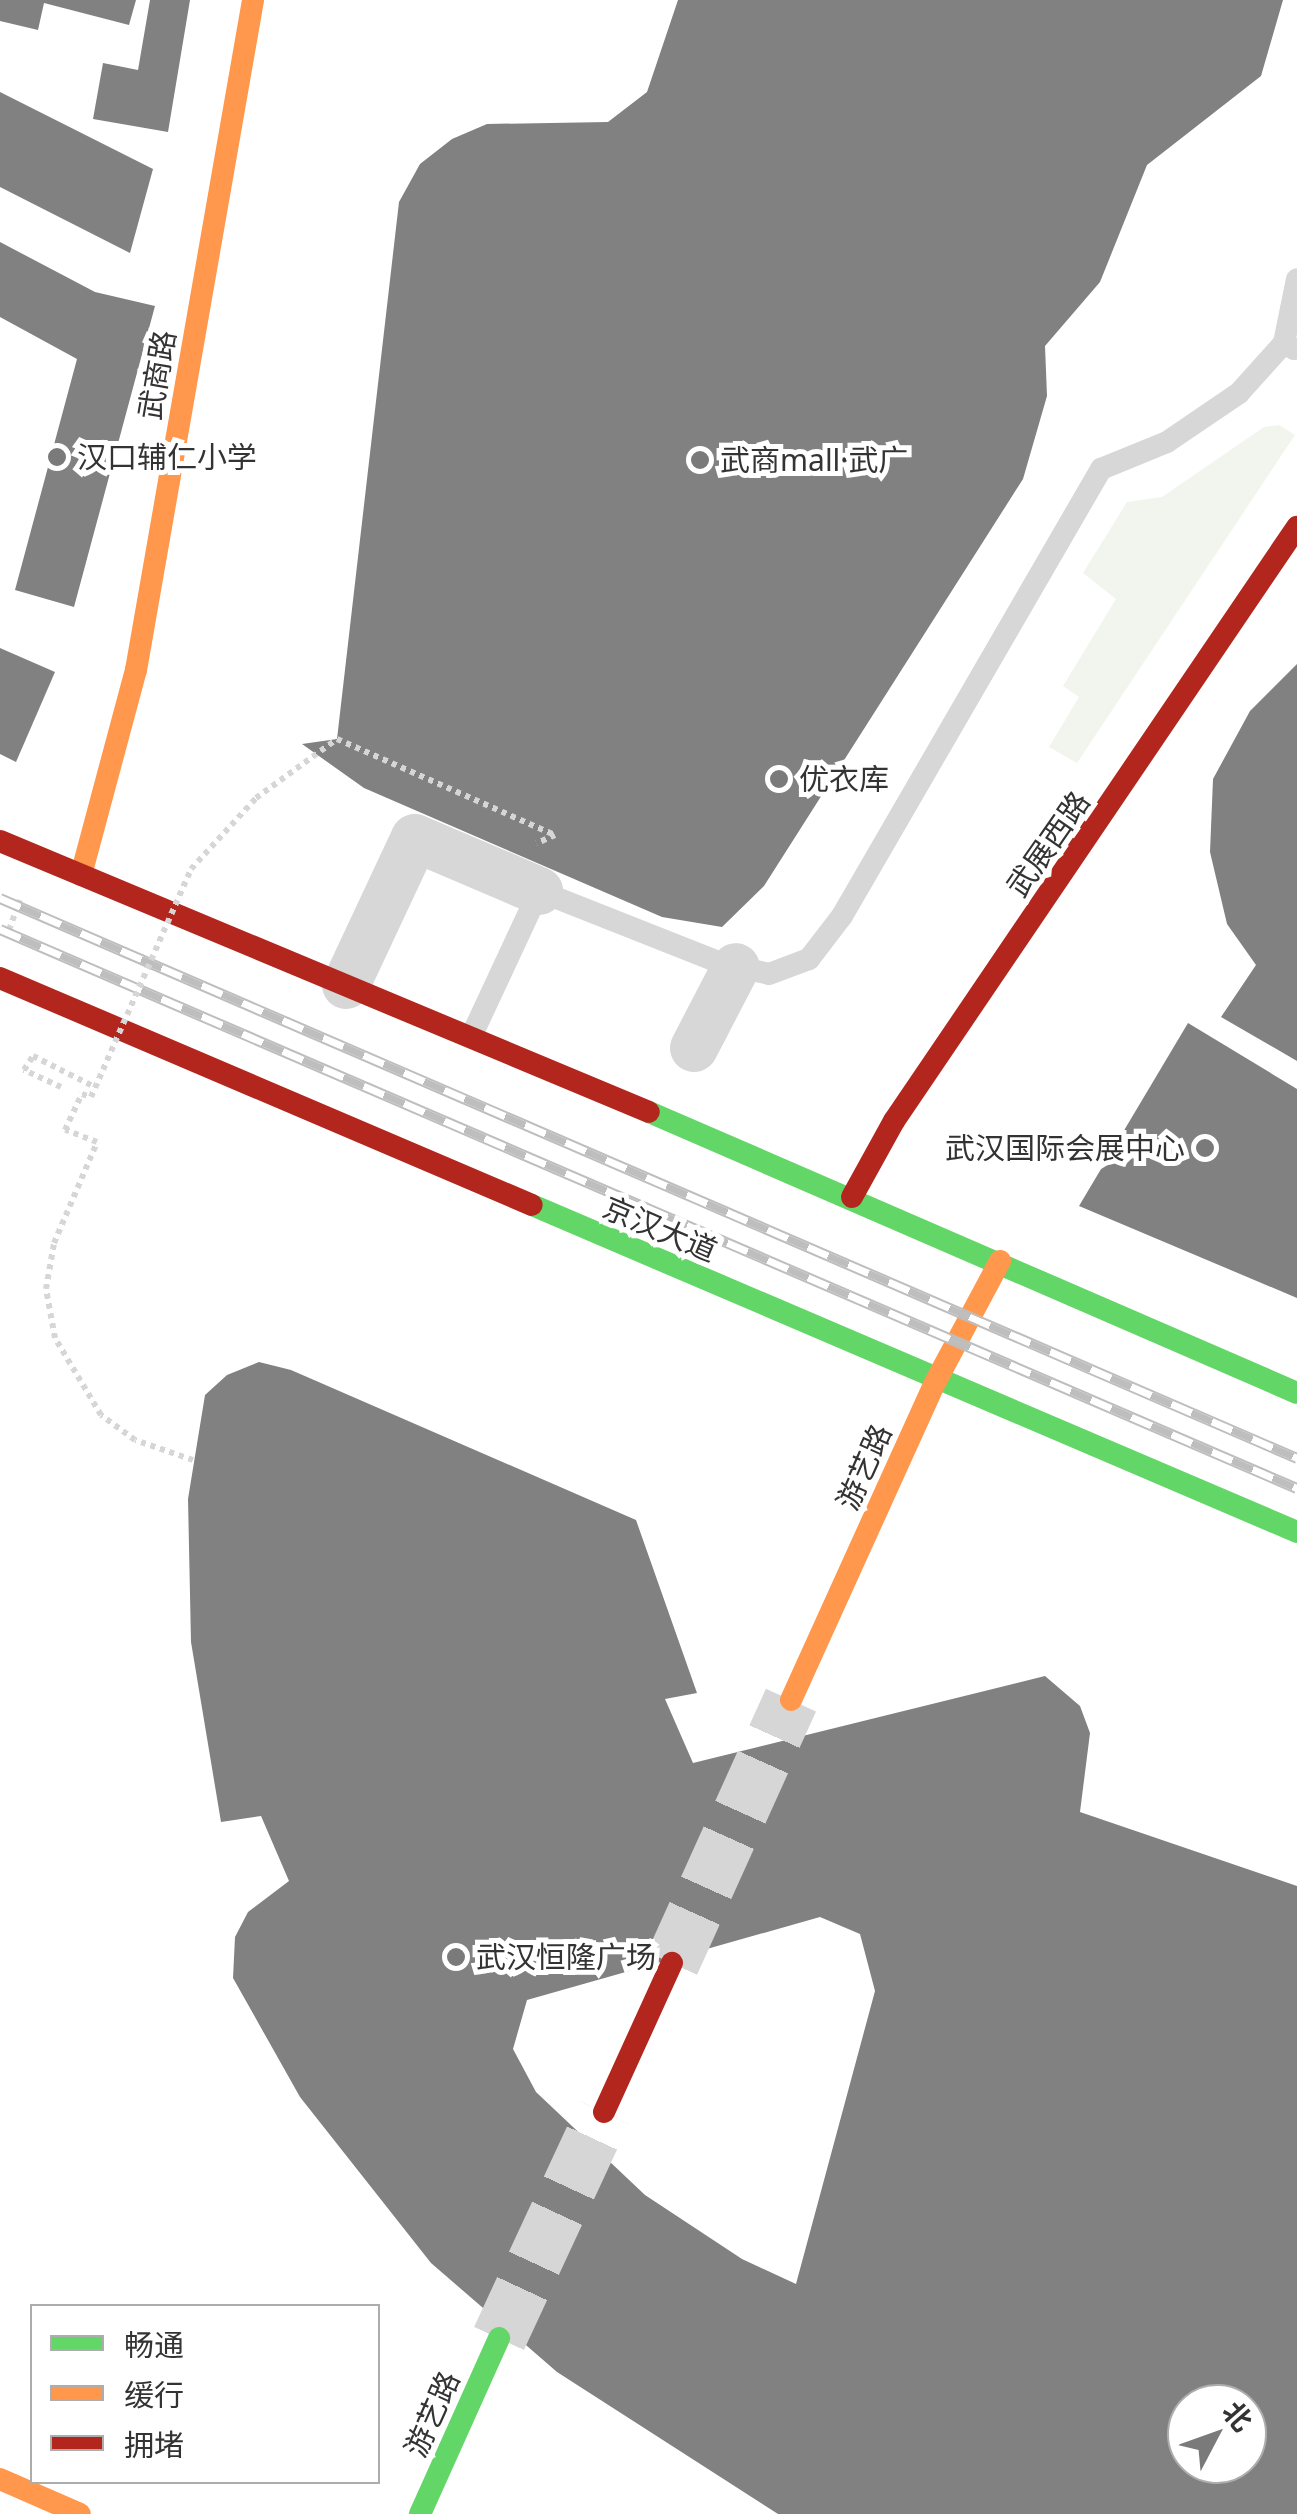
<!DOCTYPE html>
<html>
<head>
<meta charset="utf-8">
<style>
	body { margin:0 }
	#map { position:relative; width:1297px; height:2514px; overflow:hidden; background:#fff; font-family:"Noto Sans","Noto Sans SC",sans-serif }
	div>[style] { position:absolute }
	.green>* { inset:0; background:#f1f5ed }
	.building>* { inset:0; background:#818181 }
	.secondary-tunnel>* { height:55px; margin-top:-27.5px; transform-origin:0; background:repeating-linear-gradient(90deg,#d6d6d6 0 55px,transparent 0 83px) }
	.path>* { height:6px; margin-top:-3px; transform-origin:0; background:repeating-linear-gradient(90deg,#d6d6d6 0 5px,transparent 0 10px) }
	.lane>* { height:22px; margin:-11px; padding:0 11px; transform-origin:11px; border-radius:11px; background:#d7d7d7 }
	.street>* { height:48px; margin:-24px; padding:0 24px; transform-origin:24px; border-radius:24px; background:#d7d7d7 }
	.fast>* { height:22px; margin:-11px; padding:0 11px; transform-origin:11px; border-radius:11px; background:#63d668 }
	.slow>* { height:22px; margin:-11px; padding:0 11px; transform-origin:11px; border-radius:11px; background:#ff974d }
	.jam>* { height:22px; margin:-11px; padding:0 11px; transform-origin:11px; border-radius:11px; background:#b3261e }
	.rail>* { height:11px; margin-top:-5.5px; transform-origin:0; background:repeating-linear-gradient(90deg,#fff 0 22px,#bebebe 0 44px); box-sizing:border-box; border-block:2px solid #bebebe }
	.path-bridge>* { height:6px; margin-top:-3px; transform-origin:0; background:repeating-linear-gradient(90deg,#d6d6d6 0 5px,transparent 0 10px) }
	.dots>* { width:28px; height:28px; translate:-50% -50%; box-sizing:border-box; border:5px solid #fff; border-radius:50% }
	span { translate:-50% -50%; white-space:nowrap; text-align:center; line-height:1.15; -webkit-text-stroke:10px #fff; paint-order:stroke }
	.street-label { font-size:30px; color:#333 }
	.poi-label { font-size:30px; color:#333 }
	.left { translate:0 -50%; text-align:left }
	.right { translate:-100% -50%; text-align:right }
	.legend { position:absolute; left:30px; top:2304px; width:350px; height:180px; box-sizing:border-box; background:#fff; border:2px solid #adadad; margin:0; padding:12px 18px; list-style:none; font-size:30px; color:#333 }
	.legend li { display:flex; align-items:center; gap:20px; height:50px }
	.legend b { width:50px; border:2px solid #adadad }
	.north { position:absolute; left:1167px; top:2384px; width:100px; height:100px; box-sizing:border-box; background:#fff; border:2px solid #adadad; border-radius:50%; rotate:49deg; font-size:28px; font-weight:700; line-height:40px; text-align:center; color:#333 }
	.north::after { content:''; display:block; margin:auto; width:35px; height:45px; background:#7a7a7a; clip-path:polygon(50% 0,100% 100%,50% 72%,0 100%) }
</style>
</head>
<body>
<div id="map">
	<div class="green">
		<i style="clip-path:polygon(1279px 425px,1295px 435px,1077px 763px,1049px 747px,1079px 697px,1063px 686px,1116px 599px,1083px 573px,1127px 502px,1162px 497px,1264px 427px)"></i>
	</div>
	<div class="building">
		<i style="clip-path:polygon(0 0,136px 0,129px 25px,44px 3px,38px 30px,0 21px)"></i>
		<i style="clip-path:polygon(150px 0,190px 0,168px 132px,93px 119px,103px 63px,138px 70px)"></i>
		<i style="clip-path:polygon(678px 0,1283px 0,1261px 76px,1147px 165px,1100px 282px,1045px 346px,1047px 396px,1023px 479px,764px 886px,722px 927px,662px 917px,514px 853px,364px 788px,302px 744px,337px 739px,399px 202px,420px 164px,452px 139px,487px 124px,608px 122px,647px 92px)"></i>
		<i style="clip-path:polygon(0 92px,153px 169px,130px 253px,0 187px)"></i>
		<i style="clip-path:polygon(0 242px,95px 292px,155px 306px,74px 607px,15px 590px,77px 359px,0 317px)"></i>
		<i style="clip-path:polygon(0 648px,55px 672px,16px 762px,0 754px)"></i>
		<i style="clip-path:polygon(1297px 664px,1297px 1061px,1221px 1017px,1256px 965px,1227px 924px,1210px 852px,1213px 779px,1250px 711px)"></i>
		<i style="clip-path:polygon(1188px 1023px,1297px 1089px,1297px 1298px,1079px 1206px)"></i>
		<i style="clip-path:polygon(evenodd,259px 1362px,291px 1370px,636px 1520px,697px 1693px,665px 1699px,693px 1763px,1045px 1676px,1080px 1706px,1090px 1733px,1080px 1812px,1297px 1886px,1297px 2514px,778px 2514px,557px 2372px,431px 2263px,300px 2097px,233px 1978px,235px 1937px,248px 1912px,289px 1881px,261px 1816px,221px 1822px,191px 1642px,188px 1499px,205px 1395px,227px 1375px,259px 1362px,820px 1917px,860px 1934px,875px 1991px,796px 2284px,742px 2259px,645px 2195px,536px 2092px,513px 2049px,527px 2000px,820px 1917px,259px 1362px,1187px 2404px,1247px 2404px,1247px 2464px,1187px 2464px,1187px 2404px)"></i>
	</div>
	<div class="secondary-tunnel">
		<i style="left:672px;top:1963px;width:289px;rotate:-65.7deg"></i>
		<i style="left:499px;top:2338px;width:249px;rotate:-65.1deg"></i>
	</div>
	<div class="path">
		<i style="left:337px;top:739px;width:238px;rotate:23.8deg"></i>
		<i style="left:555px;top:835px;width:20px;rotate:156deg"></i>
		<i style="left:9px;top:930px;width:32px;rotate:-70deg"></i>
		<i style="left:61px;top:1087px;width:41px;rotate:-155.3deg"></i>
		<i style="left:24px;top:1070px;width:17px;rotate:-57deg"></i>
		<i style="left:33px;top:1056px;width:69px;rotate:26.6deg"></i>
	</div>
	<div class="lane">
		<i style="left:1294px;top:349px;width:12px;rotate:-149deg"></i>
		<i style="left:1284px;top:343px;width:65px;rotate:-78.5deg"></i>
		<i style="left:471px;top:1037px;width:161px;rotate:-65deg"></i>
		<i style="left:539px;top:891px;width:193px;rotate:21.6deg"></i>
		<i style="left:718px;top:962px;width:52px;rotate:13.2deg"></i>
		<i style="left:769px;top:974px;width:43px;rotate:-20.6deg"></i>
		<i style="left:809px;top:959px;width:54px;rotate:-52.5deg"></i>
		<i style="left:842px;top:916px;width:517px;rotate:-59.91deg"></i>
		<i style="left:1101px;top:469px;width:71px;rotate:-22.2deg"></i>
		<i style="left:1167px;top:442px;width:87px;rotate:-34.2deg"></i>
		<i style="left:1239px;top:393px;width:67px;rotate:-48deg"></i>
	</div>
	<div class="street">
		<i style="left:346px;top:985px;width:162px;rotate:-64.9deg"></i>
		<i style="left:415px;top:838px;width:135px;rotate:23.1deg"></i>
		<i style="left:694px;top:1048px;width:91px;rotate:-62.6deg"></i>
	</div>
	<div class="fast">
		<i style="left:649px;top:1112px;width:706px;rotate:23.44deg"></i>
		<i style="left:532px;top:1205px;width:832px;rotate:23.14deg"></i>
		<i style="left:420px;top:2514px;width:193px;rotate:-65.8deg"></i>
	</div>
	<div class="slow">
		<i style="left:81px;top:875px;width:212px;rotate:-75deg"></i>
		<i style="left:136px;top:670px;width:680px;rotate:-80.09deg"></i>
		<i style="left:791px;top:1700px;width:350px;rotate:-65.6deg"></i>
		<i style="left:936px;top:1381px;width:136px;rotate:-61.9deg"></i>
		<i style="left:0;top:2479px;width:87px;rotate:23.6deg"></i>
	</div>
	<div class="jam">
		<i style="left:0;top:841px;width:703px;rotate:22.66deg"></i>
		<i style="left:0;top:978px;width:578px;rotate:23.11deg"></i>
		<i style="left:852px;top:1197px;width:87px;rotate:-61.1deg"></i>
		<i style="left:894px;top:1121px;width:718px;rotate:-55.85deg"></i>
		<i style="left:604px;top:2112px;width:164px;rotate:-65.5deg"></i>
	</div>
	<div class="rail">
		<i style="left:0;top:898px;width:1413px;rotate:23.35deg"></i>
		<i style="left:0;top:929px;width:1412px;rotate:23.32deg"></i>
	</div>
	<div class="path-bridge">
		<i style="left:193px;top:1460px;width:61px;rotate:-161deg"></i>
		<i style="left:135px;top:1440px;width:42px;rotate:-143.7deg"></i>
		<i style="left:101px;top:1415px;width:90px;rotate:-120.9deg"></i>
		<i style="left:55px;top:1338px;width:50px;rotate:-100.4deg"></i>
		<i style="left:46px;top:1289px;width:47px;rotate:-80.1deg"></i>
		<i style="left:54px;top:1243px;width:110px;rotate:-66.9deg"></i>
		<i style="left:97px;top:1142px;width:34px;rotate:-159deg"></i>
		<i style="left:65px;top:1130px;width:40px;rotate:-65deg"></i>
		<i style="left:82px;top:1094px;width:9px;rotate:18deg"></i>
		<i style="left:91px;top:1097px;width:249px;rotate:-66.3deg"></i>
		<i style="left:191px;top:869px;width:96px;rotate:-47.5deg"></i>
		<i style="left:256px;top:798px;width:100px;rotate:-36.1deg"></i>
	</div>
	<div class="dots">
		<i style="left:57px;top:457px;background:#7a7a7a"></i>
		<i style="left:700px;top:460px;background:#7a7a7a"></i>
		<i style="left:779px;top:779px;background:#7a7a7a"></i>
		<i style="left:1205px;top:1148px;background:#7a7a7a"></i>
		<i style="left:456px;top:1957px;background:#7a7a7a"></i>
	</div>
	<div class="street-label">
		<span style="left:157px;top:375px;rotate:-80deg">武商路</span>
		<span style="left:1048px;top:844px;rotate:-55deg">武展西路</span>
		<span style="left:660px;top:1229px;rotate:23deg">京汉大道</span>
		<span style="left:864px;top:1467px;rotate:-66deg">游艺路</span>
		<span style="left:432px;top:2414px;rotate:-66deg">游艺路</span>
	</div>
	<div class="poi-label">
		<span class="left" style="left:77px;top:457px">汉口辅仁小学</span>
		<span class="left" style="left:720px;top:460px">武商mall·武广</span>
		<span class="left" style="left:799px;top:779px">优衣库</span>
		<span class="right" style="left:1185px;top:1148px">武汉国际会展中心</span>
		<span class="left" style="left:476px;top:1957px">武汉恒隆广场</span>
	</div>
	<ul class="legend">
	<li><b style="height:12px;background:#63d668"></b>畅通</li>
	<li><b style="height:12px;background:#ff974d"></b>缓行</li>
	<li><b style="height:12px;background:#b3261e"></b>拥堵</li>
	</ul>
	<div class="north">北</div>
</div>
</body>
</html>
